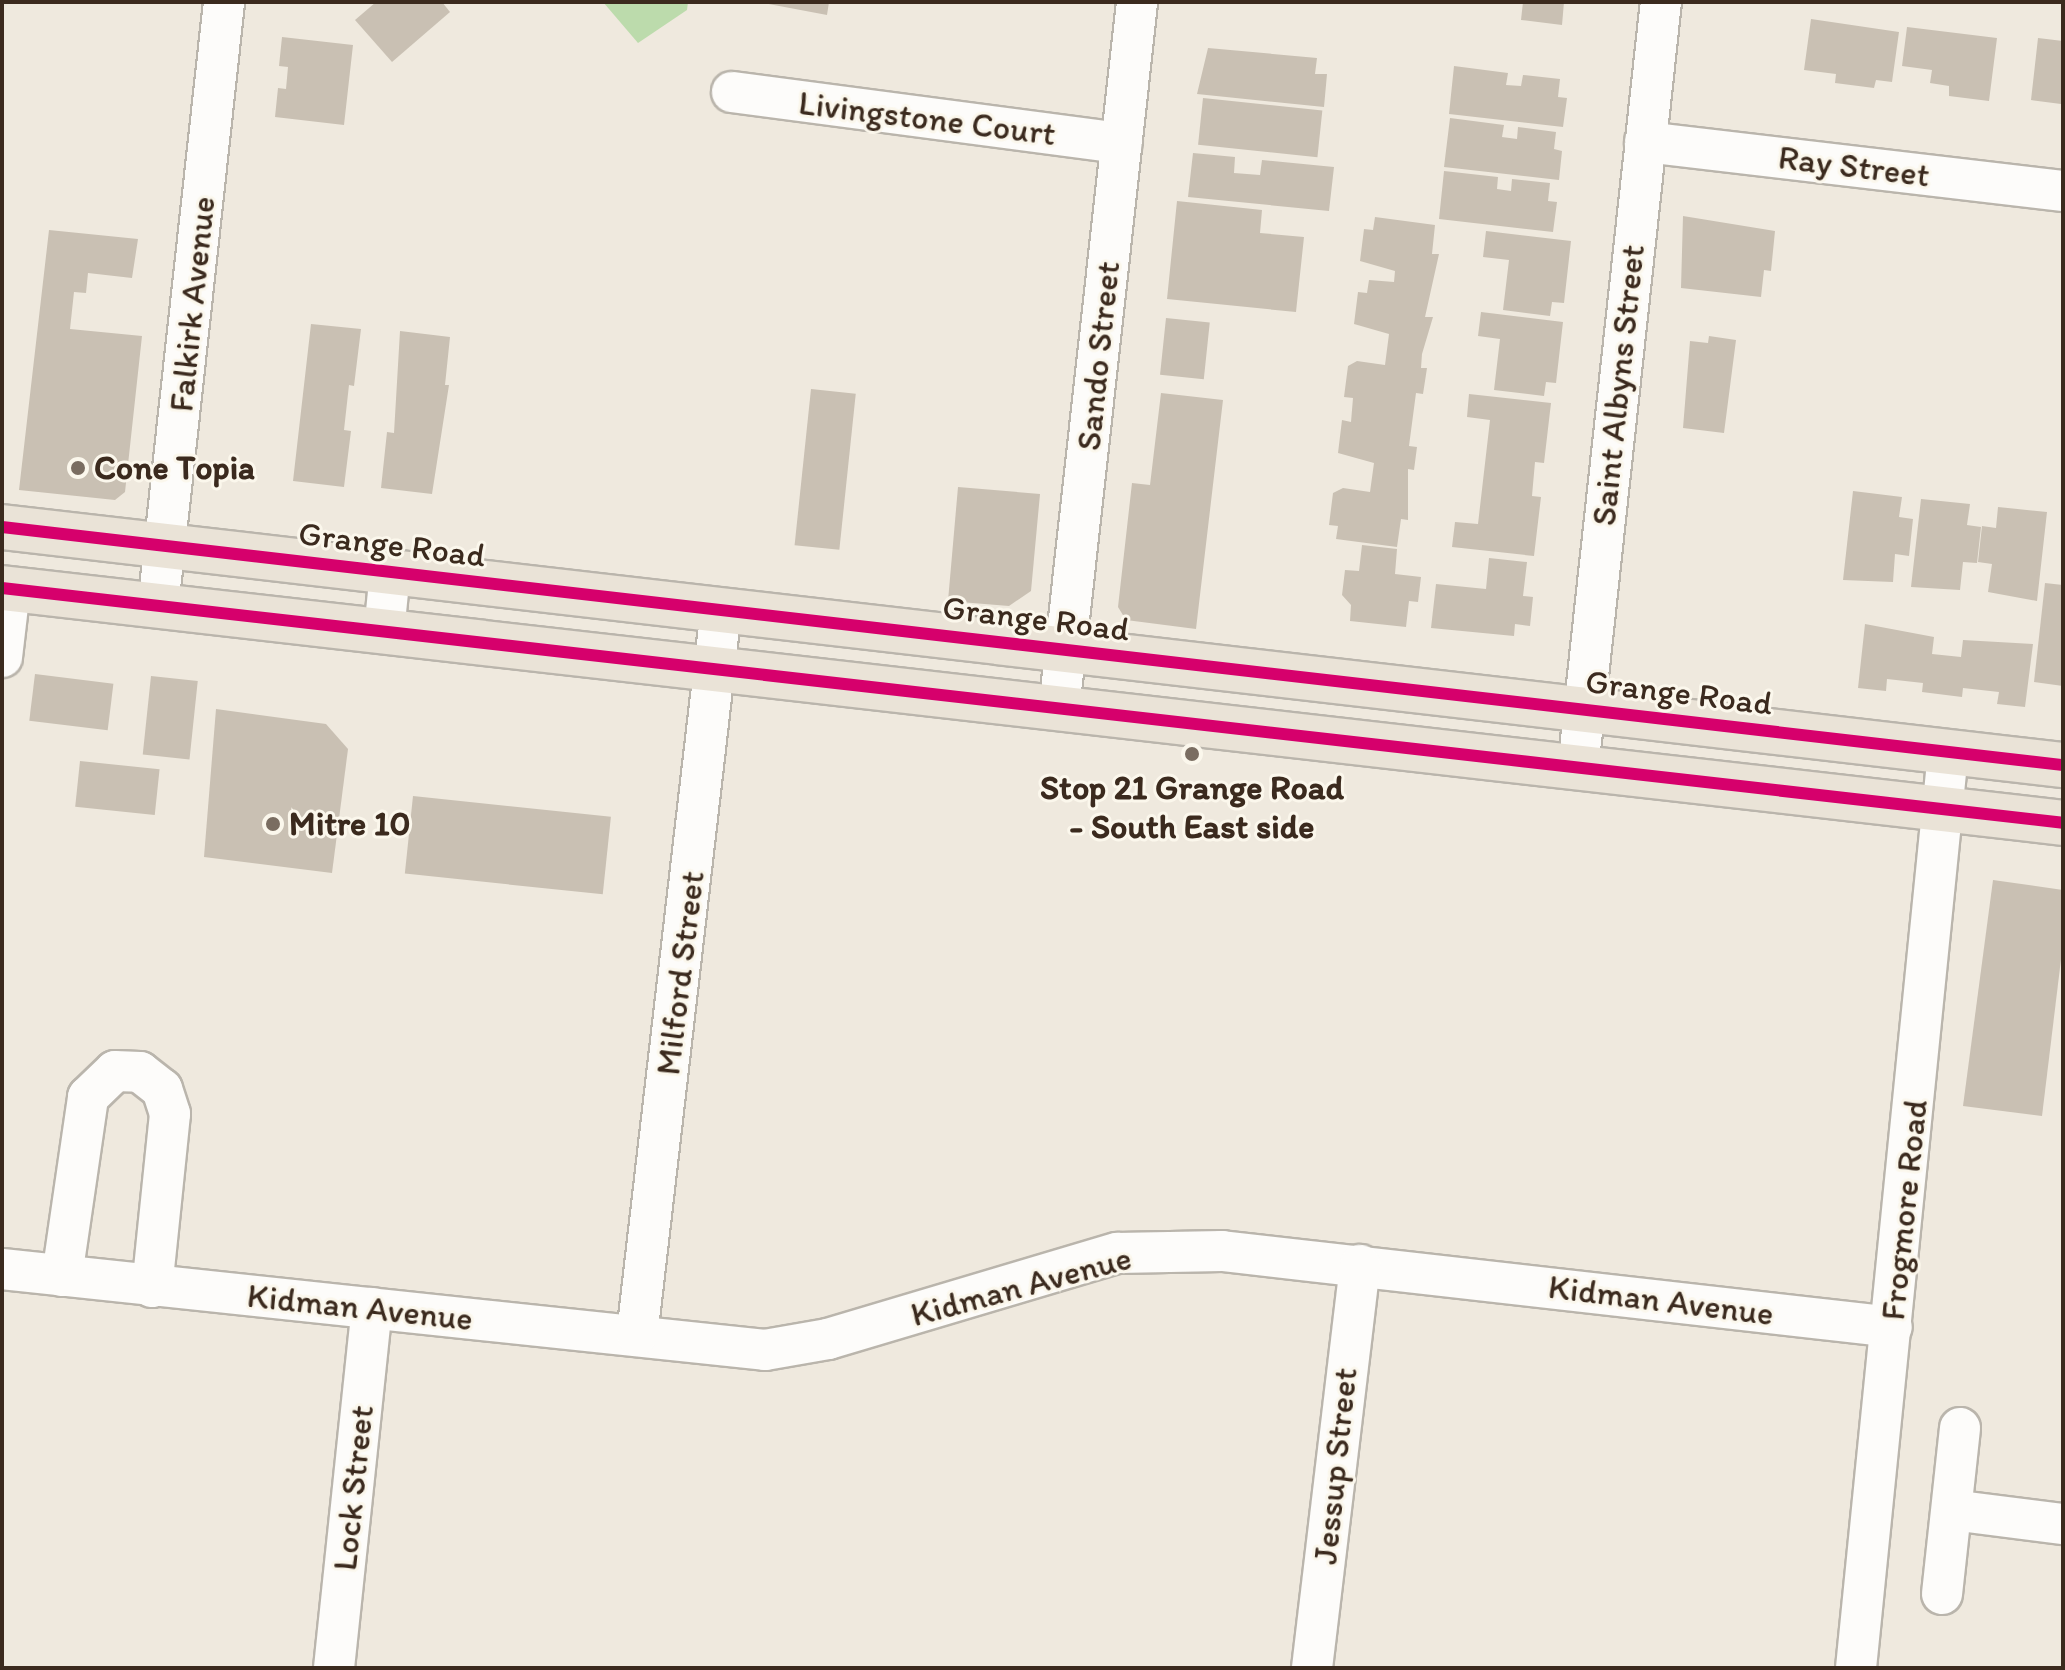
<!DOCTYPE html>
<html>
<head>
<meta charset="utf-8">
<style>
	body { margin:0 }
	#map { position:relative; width:2065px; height:1670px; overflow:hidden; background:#efe9de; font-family:Itim,sans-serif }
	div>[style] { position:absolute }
	.green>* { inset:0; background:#bcdbac }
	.building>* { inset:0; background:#c9c0b3; transform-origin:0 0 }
	.roads { filter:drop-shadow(2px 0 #bab5ac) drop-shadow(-2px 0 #bab5ac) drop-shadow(0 2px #bab5ac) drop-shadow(0 -2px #bab5ac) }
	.minor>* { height:40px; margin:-20px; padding:0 20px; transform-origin:20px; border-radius:20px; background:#fdfcfa }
	.major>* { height:44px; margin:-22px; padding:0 22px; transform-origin:22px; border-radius:22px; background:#eae3d7 }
	.cycleway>* { height:12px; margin:-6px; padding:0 6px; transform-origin:6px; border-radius:6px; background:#d6006c }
	.dots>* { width:22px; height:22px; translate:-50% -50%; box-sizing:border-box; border:4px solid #fbf7ec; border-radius:50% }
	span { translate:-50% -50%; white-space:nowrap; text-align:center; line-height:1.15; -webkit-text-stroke:6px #fbf7ec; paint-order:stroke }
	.street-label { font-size:34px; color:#3b2a1e }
	.poi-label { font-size:34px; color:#3b2a1e; font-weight:700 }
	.left { translate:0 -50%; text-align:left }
	.frame { position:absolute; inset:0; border:4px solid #3b2a1e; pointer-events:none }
</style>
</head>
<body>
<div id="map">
	<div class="green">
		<i style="clip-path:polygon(603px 2px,688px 2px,687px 10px,638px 43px)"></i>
	</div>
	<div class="building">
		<i style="clip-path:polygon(376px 2px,442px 2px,450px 12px,392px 62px,355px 20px)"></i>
		<i style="clip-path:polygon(758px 2px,829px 2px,827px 15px)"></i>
		<i style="clip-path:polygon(1523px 2px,1564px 2px,1562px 25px,1521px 20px)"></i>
		<i style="clip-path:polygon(1811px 19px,1899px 32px,1892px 82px,1876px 80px,1874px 88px,1835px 83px,1836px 74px,1804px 70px)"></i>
		<i style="clip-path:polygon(1907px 27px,1997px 38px,1989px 101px,1949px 96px,1949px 86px,1930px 83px,1932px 70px,1902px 66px)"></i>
		<i style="clip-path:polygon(282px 37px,353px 45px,344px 125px,275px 117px,278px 88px,286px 89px,288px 67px,279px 66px)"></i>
		<i style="clip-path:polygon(2038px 38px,2063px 41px,2063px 111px,2061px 104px,2031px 100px)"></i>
		<i style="clip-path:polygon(1208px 48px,1317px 58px,1315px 74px,1327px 74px,1324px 107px,1197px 94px)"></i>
		<i style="clip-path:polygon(1454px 66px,1508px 73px,1506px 85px,1521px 86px,1523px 75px,1560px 79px,1558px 97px,1567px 98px,1563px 127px,1449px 114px)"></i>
		<i style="left:1203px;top:98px;width:120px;height:47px;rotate:6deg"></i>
		<i style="clip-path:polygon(1450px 118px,1504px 125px,1502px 137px,1517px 139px,1518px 127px,1556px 132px,1554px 149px,1562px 151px,1559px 180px,1444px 167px)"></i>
		<i style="clip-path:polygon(1193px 153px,1235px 157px,1234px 173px,1260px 175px,1262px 160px,1334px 167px,1329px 211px,1188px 197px)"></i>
		<i style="clip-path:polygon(1444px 171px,1498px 177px,1497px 189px,1511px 191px,1512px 179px,1550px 183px,1548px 201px,1557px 202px,1553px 232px,1439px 219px)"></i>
		<i style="clip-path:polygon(1177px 201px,1262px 210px,1260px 233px,1304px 237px,1296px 312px,1167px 299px)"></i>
		<i style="clip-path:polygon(1683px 216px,1775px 231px,1771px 271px,1764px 270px,1761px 297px,1681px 288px)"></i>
		<i style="clip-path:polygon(1375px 217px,1435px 225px,1432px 254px,1439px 254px,1425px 317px,1433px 317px,1422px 354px,1421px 368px,1427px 368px,1423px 394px,1416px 393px,1409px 446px,1417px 447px,1414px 470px,1408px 469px,1408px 520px,1401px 519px,1397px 547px,1336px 539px,1338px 526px,1329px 525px,1333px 493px,1343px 488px,1370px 492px,1374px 463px,1338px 453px,1342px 420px,1351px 422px,1353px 398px,1344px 397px,1348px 366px,1357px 361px,1385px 365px,1389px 334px,1354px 324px,1358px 292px,1367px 293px,1369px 280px,1394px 282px,1395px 271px,1360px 261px,1364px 229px,1373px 230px)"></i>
		<i style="clip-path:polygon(49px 230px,138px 239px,132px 278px,88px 273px,86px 293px,74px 292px,70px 329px,142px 336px,125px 492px,115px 500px,19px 490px)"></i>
		<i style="clip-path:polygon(1486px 231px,1571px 241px,1564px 303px,1552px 302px,1550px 316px,1503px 310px,1509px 260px,1483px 257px)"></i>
		<i style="clip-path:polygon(1481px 312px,1563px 322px,1556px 383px,1546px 382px,1544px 396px,1494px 390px,1500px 339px,1478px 336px)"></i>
		<i style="left:1166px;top:318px;width:44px;height:57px;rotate:6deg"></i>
		<i style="clip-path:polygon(311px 324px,361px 329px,354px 386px,349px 385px,344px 430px,351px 431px,344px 487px,293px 481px)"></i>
		<i style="clip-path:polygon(400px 331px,450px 337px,445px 385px,449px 385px,432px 494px,381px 488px,387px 432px,394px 433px)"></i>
		<i style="clip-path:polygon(1709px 336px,1736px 340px,1724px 433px,1683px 428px,1690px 341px,1708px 343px)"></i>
		<i style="left:811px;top:389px;width:45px;height:157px;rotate:6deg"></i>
		<i style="clip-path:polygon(1161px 393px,1223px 400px,1196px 629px,1126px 620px,1118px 607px,1132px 483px,1150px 485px)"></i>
		<i style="clip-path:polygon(1469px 394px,1551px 403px,1544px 463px,1535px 462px,1532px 496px,1541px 497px,1534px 556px,1452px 547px,1455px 522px,1478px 524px,1490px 420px,1467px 417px)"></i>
		<i style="clip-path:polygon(958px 487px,1040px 494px,1031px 591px,1009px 606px,948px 601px)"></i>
		<i style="clip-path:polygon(1853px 491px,1902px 497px,1899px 517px,1913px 519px,1909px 556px,1895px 554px,1893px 582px,1843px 580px)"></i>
		<i style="clip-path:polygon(1921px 499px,1970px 504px,1967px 525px,1981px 527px,1977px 563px,1963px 562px,1960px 590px,1911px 587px)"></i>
		<i style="clip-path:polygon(1998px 507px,2047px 512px,2037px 601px,1988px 592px,1992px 564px,1978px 562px,1982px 526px,1996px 528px)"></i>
		<i style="clip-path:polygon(1362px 545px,1397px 549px,1395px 574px,1421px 577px,1418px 602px,1409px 601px,1406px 627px,1350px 621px,1351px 605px,1342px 595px,1345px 570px,1359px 571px)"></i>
		<i style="clip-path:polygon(1489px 558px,1527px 562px,1523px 596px,1533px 597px,1530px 626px,1515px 624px,1514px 636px,1431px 628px,1436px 584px,1486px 589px)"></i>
		<i style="clip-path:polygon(2045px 583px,2063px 585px,2063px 686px,2034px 682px)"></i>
		<i style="clip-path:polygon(1865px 624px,1934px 637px,1932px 654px,1961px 657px,1963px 640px,2033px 644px,2025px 707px,1997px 704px,1999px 692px,1963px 688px,1962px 697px,1922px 692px,1923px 683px,1887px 679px,1886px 691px,1858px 688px)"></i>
		<i style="left:35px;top:674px;width:79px;height:47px;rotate:7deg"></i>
		<i style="left:151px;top:676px;width:47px;height:79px;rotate:6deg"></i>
		<i style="clip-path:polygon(216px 709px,326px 724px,348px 749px,332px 873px,204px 857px)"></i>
		<i style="left:80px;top:761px;width:80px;height:46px;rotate:6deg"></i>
		<i style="left:413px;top:796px;width:199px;height:78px;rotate:6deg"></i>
		<i style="clip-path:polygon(1993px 880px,2063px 890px,2063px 943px,2042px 1116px,1963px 1106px)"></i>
	</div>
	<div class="roads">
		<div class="minor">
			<i style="left:732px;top:92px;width:393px;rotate:7.5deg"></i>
			<i style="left:1645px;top:142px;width:421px;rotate:6.7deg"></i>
			<i style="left:158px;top:606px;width:608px;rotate:-83.76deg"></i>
			<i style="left:384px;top:632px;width:60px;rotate:-84.3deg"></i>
			<i style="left:2px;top:657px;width:68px;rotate:-83.3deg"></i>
			<i style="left:1059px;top:709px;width:711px;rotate:-83.7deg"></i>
			<i style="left:1578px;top:768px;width:770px;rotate:-83.82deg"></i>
			<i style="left:2px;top:1269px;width:767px;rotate:6.06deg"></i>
			<i style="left:765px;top:1350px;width:64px;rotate:-9.9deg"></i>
			<i style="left:828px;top:1339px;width:302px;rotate:-16.6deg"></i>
			<i style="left:1117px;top:1253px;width:105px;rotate:-1.1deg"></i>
			<i style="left:1222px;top:1251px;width:674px;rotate:6.47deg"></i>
			<i style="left:62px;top:1276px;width:181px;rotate:-81.7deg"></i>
			<i style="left:88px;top:1097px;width:37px;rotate:-44deg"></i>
			<i style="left:115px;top:1071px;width:25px;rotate:2deg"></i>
			<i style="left:140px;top:1072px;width:28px;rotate:38deg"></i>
			<i style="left:162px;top:1089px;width:26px;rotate:72deg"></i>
			<i style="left:170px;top:1114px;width:174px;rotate:95.9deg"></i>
			<i style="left:637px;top:1335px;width:730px;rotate:-83.39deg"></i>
			<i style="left:1952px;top:1510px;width:112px;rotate:7.2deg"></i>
			<i style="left:1942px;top:1594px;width:167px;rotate:-83.8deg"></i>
			<i style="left:334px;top:1668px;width:362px;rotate:-84deg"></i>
			<i style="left:1312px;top:1668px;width:406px;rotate:-83.2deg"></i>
			<i style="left:1856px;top:1668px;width:921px;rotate:-84.26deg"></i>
		</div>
		<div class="major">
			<i style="left:2px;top:527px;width:2075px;rotate:6.59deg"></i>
			<i style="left:2px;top:588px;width:2074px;rotate:6.5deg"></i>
		</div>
	</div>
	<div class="cycleway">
		<i style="left:2px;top:527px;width:2075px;rotate:6.59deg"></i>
		<i style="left:2px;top:588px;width:2074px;rotate:6.5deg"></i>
	</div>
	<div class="dots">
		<i style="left:78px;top:468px;background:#7a6d61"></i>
		<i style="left:1192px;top:754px;background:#7a6d61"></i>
		<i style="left:273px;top:824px;background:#7a6d61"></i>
	</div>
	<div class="street-label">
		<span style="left:927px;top:118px;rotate:7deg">Livingstone Court</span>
		<span style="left:1854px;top:166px;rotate:7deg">Ray Street</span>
		<span style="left:192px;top:304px;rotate:-84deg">Falkirk Avenue</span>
		<span style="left:1098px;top:356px;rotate:-84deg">Sando Street</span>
		<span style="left:1618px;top:385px;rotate:-84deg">Saint Albyns Street</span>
		<span style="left:392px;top:544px;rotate:7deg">Grange Road</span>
		<span style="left:1036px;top:618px;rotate:7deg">Grange Road</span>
		<span style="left:1679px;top:692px;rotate:7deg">Grange Road</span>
		<span style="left:680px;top:973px;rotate:-83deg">Milford Street</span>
		<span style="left:1904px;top:1210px;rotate:-84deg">Frogmore Road</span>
		<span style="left:1021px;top:1286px;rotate:-15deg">Kidman Avenue</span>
		<span style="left:1661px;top:1300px;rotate:7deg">Kidman Avenue</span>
		<span style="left:360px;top:1307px;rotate:6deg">Kidman Avenue</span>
		<span style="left:1335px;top:1466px;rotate:-84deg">Jessup Street</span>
		<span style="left:353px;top:1488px;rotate:-84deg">Lock Street</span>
	</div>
	<div class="poi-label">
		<span class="left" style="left:94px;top:468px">Cone Topia</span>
		<span style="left:1192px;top:807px">Stop 21 Grange Road<br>- South East side</span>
		<span class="left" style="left:289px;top:824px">Mitre 10</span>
	</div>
	<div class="frame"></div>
</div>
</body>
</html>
